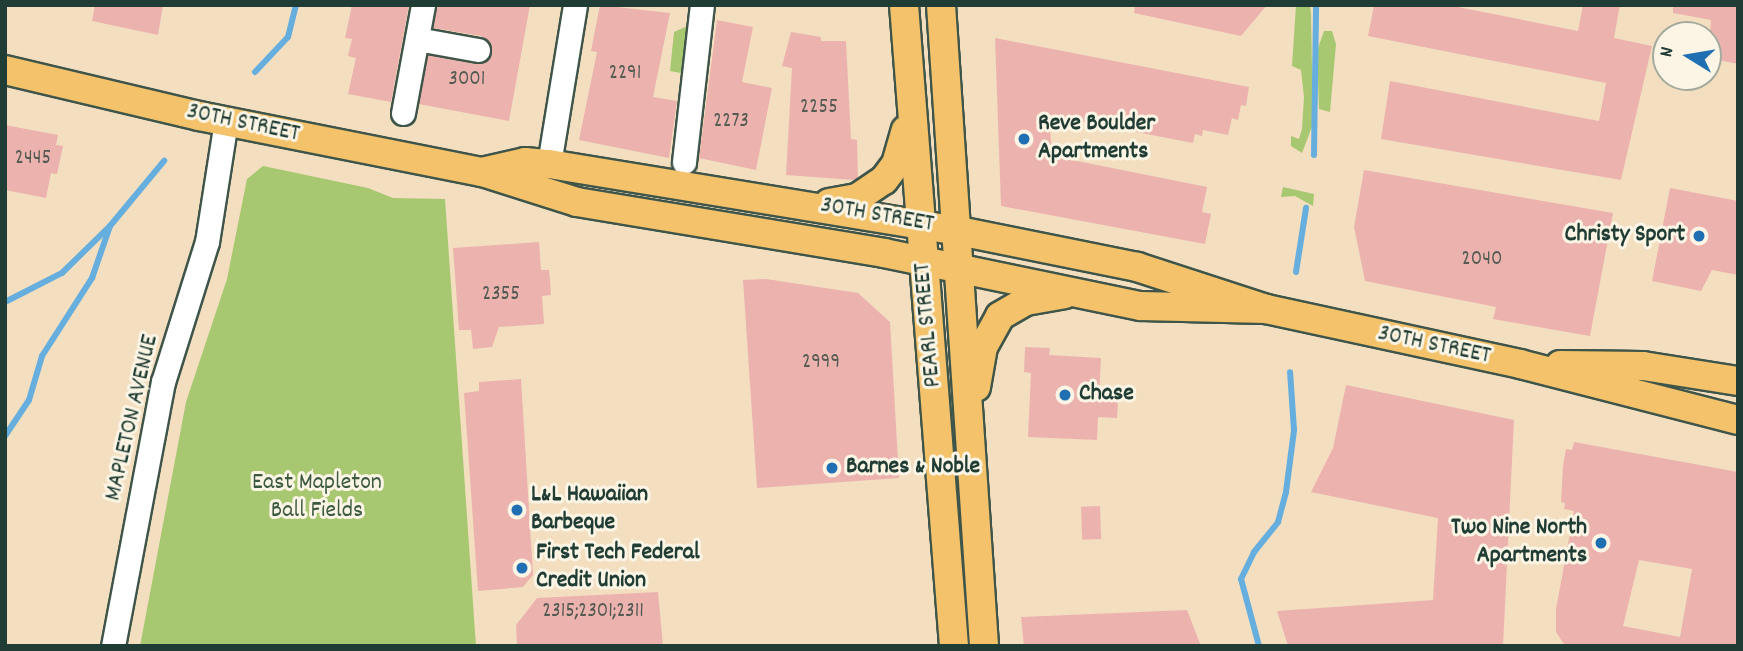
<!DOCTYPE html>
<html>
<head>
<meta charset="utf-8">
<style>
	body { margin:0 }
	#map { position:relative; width:1743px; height:651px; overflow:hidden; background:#f3dec0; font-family:Dekko,sans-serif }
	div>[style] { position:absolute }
	.green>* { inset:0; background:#a7c871 }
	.stream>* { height:6px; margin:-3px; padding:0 3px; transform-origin:3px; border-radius:3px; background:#65aedd }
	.building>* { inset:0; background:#ecb3ae; transform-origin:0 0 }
	.roads { filter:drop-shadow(2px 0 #3f5549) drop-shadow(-2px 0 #3f5549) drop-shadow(0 2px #3f5549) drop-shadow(0 -2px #3f5549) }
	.minor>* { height:23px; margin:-11.5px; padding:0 11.5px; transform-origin:11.5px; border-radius:11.5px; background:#fff }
	.major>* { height:28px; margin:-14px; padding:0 14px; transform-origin:14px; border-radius:14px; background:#f3c26a }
	.dots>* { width:19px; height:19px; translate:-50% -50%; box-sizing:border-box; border:4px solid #fcf5e5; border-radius:50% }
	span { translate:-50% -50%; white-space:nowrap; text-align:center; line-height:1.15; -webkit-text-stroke:6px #fcf5e5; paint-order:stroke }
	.number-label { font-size:21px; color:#525a52 }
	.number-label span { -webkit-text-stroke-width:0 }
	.street-label { font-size:24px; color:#1f3d34 }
	.poi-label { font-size:24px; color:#1f3d34; font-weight:700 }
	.left { translate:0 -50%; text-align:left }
	.right { translate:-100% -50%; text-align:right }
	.park-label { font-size:24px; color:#3a5940 }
	.frame { position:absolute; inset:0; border:7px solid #1f3d34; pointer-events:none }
	.north { position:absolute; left:1652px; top:21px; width:70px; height:70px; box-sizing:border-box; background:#fcf5e5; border:2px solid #a4ab9e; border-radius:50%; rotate:281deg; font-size:19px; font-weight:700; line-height:28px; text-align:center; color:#1f3d34 }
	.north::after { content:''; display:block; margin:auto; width:24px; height:32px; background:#1f6fb2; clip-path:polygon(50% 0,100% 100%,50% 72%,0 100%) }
</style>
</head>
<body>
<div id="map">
	<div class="green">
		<i style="clip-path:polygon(1296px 5px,1310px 5px,1311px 13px,1313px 124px,1302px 153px,1291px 146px,1291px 136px,1299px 139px,1302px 129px,1304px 97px,1301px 70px,1292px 66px)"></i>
		<i style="clip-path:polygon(692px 24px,692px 75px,670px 71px,674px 32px)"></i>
		<i style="clip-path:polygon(1324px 31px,1332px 31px,1336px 44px,1330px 112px,1319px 109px,1317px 51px)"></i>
		<i style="clip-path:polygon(263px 166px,368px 188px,393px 198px,445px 199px,476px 646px,140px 646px,186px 402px,227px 279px,247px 179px)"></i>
		<i style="clip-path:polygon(1283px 187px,1314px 194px,1313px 206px,1295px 196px,1281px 197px)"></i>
	</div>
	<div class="stream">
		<i style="left:255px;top:72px;width:48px;rotate:-46.7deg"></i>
		<i style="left:288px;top:37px;width:33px;rotate:-76deg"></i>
		<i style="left:1314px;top:155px;width:150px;rotate:-89.2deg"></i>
		<i style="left:1296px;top:272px;width:65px;rotate:-81.1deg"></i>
		<i style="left:5px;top:302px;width:64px;rotate:-27deg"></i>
		<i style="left:62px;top:273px;width:67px;rotate:-44.4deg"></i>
		<i style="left:110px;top:226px;width:85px;rotate:-50.3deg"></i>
		<i style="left:5px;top:436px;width:43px;rotate:-56.3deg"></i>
		<i style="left:29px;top:400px;width:46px;rotate:-73.5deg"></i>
		<i style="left:42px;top:356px;width:93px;rotate:-57.3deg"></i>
		<i style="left:92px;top:278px;width:55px;rotate:-70.9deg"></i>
		<i style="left:1259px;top:646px;width:69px;rotate:-105deg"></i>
		<i style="left:1241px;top:579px;width:30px;rotate:-64deg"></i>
		<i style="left:1254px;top:552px;width:38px;rotate:-51deg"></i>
		<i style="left:1278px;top:522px;width:31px;rotate:-75deg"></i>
		<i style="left:1286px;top:492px;width:63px;rotate:-82.6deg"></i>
		<i style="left:1294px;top:430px;width:58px;rotate:-93.9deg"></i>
	</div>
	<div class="building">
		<i style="clip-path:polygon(95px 5px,163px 5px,158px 35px,92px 21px)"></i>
		<i style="clip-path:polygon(352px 5px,409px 5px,391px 102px,348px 94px,356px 58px,348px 56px,352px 39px,345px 38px)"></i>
		<i style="clip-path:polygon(437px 5px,530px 5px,509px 121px,419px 104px,428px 55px,476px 64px,492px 53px,491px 45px,481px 36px,433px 28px)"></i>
		<i style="clip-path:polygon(600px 5px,670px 13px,653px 97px,677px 101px,669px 158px,579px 140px,597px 52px,591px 51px)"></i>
		<i style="clip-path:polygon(1135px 5px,1267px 5px,1241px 36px,1134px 13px)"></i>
		<i style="clip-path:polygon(1374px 5px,1448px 5px,1578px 31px,1583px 5px,1620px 5px,1614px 38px,1652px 46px,1621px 180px,1381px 139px,1390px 81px,1599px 121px,1606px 83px,1368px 36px)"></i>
		<i style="clip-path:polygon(1673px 5px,1738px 5px,1738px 64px,1708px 58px,1711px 20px,1673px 13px)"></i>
		<i style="clip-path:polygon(717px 20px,753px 27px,742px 82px,772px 88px,756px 170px,699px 158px)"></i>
		<i style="clip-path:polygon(791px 32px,821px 37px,821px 41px,846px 41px,851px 139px,857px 140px,858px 178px,854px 180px,786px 175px,792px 68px,782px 66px)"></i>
		<i style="clip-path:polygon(995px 38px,1249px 87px,1246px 106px,1241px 105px,1238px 120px,1232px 118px,1228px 135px,1203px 130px,1202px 136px,1195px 134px,1193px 143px,1049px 115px,1052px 156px,1207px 187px,1202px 212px,1211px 214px,1205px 244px,1001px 206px)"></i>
		<i style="clip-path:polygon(5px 125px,58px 135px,56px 145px,63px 146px,57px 174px,51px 173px,46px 198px,5px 190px)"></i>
		<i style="clip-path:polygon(1364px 170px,1613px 213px,1590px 336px,1493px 319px,1496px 307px,1365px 281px,1354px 227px)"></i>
		<i style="clip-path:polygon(1670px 188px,1738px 201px,1738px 275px,1712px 270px,1701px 291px,1652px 281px)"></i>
		<i style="clip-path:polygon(539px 242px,541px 270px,549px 270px,550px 281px,551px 295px,542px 296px,544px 324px,499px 327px,492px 347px,473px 349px,471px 330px,459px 330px,453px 248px)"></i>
		<i style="clip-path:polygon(766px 279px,858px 293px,890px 322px,899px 478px,757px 488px,743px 280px)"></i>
		<i style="clip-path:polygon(1025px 347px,1050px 348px,1049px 355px,1101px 358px,1099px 399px,1118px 400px,1117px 418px,1098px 417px,1097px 440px,1028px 437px,1031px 373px,1024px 372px)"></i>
		<i style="clip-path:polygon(521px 379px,533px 575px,523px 587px,478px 591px,464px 393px,479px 391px,479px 382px)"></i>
		<i style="clip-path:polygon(1346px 385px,1514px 420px,1503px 646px,1288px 646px,1277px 611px,1433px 600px,1438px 518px,1311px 492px,1333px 448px)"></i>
		<i style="clip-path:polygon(evenodd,1574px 442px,1738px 472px,1738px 646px,1565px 646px,1556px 632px,1556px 609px,1574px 511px,1564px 509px,1565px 503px,1561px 502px,1563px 466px,1566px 449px,1572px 450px,1574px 442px,1639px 560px,1692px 569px,1680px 637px,1623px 626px,1639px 560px)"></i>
		<i style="left:1100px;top:506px;width:33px;height:19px;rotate:88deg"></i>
		<i style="clip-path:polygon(658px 592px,663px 646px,517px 646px,516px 625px,537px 598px)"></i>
		<i style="clip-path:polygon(1187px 610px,1201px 646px,1024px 646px,1021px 617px)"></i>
	</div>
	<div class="roads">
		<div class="minor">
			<i style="left:417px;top:39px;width:62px;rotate:10.2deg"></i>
			<i style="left:403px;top:113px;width:110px;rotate:-79.5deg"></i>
			<i style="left:684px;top:162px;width:158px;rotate:-83.5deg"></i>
			<i style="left:549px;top:164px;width:161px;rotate:-80.7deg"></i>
			<i style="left:113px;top:646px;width:269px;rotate:-79.3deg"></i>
			<i style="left:163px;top:382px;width:147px;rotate:-72.6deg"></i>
			<i style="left:207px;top:242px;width:122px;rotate:-81.1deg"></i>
		</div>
		<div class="major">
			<i style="left:904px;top:5px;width:643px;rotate:85.54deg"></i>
			<i style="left:941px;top:5px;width:642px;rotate:86.16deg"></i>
			<i style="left:5px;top:70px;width:199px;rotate:13.3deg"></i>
			<i style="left:199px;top:116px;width:288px;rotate:11.2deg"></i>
			<i style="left:482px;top:172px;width:100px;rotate:17.5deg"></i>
			<i style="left:577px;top:202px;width:311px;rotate:9.4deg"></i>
			<i style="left:884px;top:253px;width:262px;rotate:11.7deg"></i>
			<i style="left:1141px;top:306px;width:125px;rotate:1.4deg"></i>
			<i style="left:482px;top:172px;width:44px;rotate:-13.1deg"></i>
			<i style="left:525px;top:162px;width:24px;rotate:5deg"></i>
			<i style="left:549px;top:164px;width:410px;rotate:9.3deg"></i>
			<i style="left:954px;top:230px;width:187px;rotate:11.4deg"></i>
			<i style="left:1137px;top:267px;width:136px;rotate:18deg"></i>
			<i style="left:1266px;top:309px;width:260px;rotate:12.2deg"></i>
			<i style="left:1520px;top:364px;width:225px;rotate:14.4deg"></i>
			<i style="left:829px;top:203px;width:28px;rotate:-10deg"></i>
			<i style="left:857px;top:198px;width:32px;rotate:-34deg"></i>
			<i style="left:884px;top:180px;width:20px;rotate:-53deg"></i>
			<i style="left:896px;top:164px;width:35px;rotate:-74deg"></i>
			<i style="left:1560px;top:365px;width:83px;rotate:0.7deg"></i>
			<i style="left:1643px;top:366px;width:96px;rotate:9deg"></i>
			<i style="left:976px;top:387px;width:41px;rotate:-80.1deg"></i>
			<i style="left:983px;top:347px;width:35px;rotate:-61deg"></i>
			<i style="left:1000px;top:316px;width:30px;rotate:-30deg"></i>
			<i style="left:1026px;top:301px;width:39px;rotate:-10deg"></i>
		</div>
	</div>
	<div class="dots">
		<i style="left:1024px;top:139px;background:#1f6fb2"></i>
		<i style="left:1699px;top:236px;background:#1f6fb2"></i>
		<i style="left:1065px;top:395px;background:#1f6fb2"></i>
		<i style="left:832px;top:468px;background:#1f6fb2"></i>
		<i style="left:517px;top:510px;background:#1f6fb2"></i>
		<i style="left:1601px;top:543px;background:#1f6fb2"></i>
		<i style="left:522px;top:568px;background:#1f6fb2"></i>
	</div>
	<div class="number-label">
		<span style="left:625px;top:74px">2291</span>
		<span style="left:467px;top:80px">3001</span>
		<span style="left:819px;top:108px">2255</span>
		<span style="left:731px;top:122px">2273</span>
		<span style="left:33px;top:159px">2445</span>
		<span style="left:1482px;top:260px">2040</span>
		<span style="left:501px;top:295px">2355</span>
		<span style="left:821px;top:363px">2999</span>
		<span style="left:593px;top:612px">2315;2301;2311</span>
	</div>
	<div class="street-label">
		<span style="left:243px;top:124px;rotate:12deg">30TH STREET</span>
		<span style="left:877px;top:216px;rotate:10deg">30TH STREET</span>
		<span style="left:929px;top:325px;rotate:-95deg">PEARL STREET</span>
		<span style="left:1434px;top:346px;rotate:12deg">30TH STREET</span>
		<span style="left:133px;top:418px;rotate:-77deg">MAPLETON AVENUE</span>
	</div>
	<div class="poi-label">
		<span class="left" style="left:1038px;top:139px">Reve Boulder<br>Apartments</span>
		<span class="right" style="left:1685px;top:236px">Christy Sport</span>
		<span class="left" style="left:1079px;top:395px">Chase</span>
		<span class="left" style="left:846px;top:468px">Barnes &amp; Noble</span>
		<span class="left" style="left:531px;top:510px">L&amp;L Hawaiian<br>Barbeque</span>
		<span class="right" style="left:1587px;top:543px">Two Nine North<br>Apartments</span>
		<span class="left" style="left:536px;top:568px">First Tech Federal<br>Credit Union</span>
	</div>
	<div class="park-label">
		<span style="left:317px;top:498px">East Mapleton<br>Ball Fields</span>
	</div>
	<div class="frame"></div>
	<div class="north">N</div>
</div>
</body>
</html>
